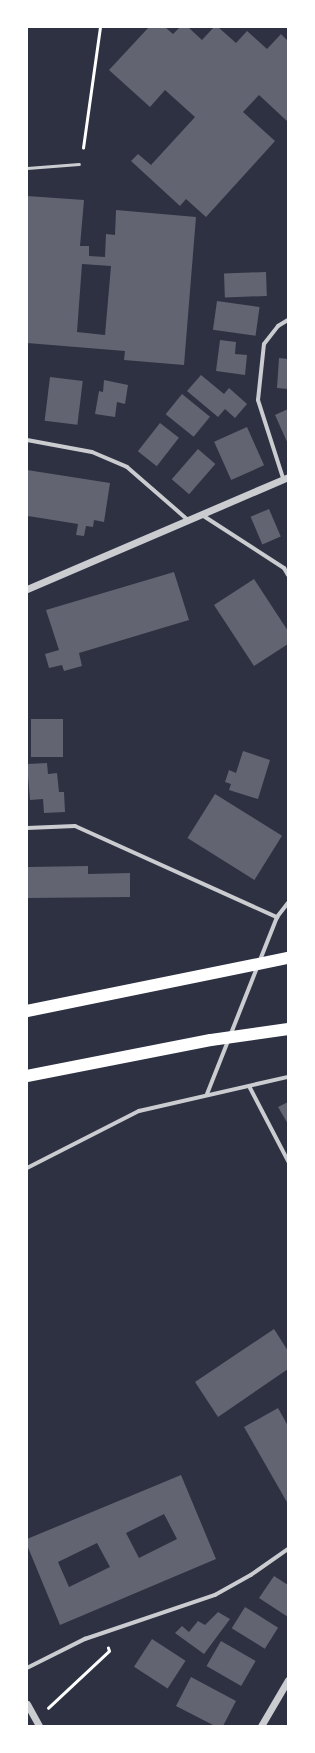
<!DOCTYPE html>
<html>
<head>
<meta charset="utf-8">
<style>
	body { margin:0 }
	#map { position:relative; width:315px; height:1753px; overflow:hidden; background:#2d3142; font-family:"Space Grotesk",sans-serif }
	div>[style] { position:absolute }
	.building>* { inset:0; background:#626471; transform-origin:0 0 }
	.path>* { height:2.5px; margin:-1.25px; padding:0 1.25px; transform-origin:1.25px; border-radius:1.25px; background:#fff }
	.service>* { height:3px; margin:-1.5px; padding:0 1.5px; transform-origin:1.5px; border-radius:1.5px; background:#caccd0 }
	.pedestrian>* { height:3.5px; margin:-1.75px; padding:0 1.75px; transform-origin:1.75px; border-radius:1.75px; background:#caccd0 }
	.minor>* { height:4px; margin:-2px; padding:0 2px; transform-origin:2px; border-radius:2px; background:#caccd0 }
	.tertiary>* { height:7px; margin:-3.5px; padding:0 3.5px; transform-origin:3.5px; border-radius:3.5px; background:#caccd0 }
	.motorway>* { height:12px; margin:-6px; padding:0 6px; transform-origin:6px; border-radius:6px; background:#fff }
	span { translate:-50% -50%; white-space:nowrap; text-align:center; line-height:1.15; -webkit-text-stroke:3px #fff; paint-order:stroke }
	.frame { position:absolute; inset:0; border:28px solid #fff; pointer-events:none }
</style>
</head>
<body>
<div id="map">
	<div class="building">
		<i style="clip-path:polygon(149px 27px,165px 27px,173px 34px,180px 27px,188px 27px,202px 40px,214px 27px,218px 27px,236px 43px,247px 31px,267px 49px,281px 34px,288px 41px,288px 122px,259px 95px,243px 112px,275px 141px,206px 217px,186px 199px,180px 206px,131px 161px,138px 154px,151px 165px,195px 117px,165px 90px,150px 107px,109px 70px)"></i>
		<i style="clip-path:polygon(evenodd,27px 196px,84px 200px,80px 246px,89px 246px,89px 256px,105px 257px,106px 234px,115px 235px,116px 210px,196px 217px,184px 365px,124px 360px,125px 351px,27px 343px,27px 196px,82px 264px,111px 266px,105px 335px,77px 332px,82px 264px)"></i>
		<i style="left:266px;top:272px;width:24px;height:42px;rotate:88deg"></i>
		<i style="left:217px;top:301px;width:43px;height:29px;rotate:8deg"></i>
		<i style="clip-path:polygon(220px 340px,236px 342px,235px 354px,247px 355px,245px 375px,216px 371px)"></i>
		<i style="clip-path:polygon(279px 358px,288px 359px,288px 389px,277px 388px)"></i>
		<i style="clip-path:polygon(201px 375px,224px 394px,229px 388px,247px 404px,235px 418px,225px 409px,218px 417px,187px 391px)"></i>
		<i style="left:50px;top:377px;width:33px;height:44px;rotate:7deg"></i>
		<i style="clip-path:polygon(104px 380px,128px 385px,125px 404px,117px 402px,115px 417px,95px 414px,99px 391px,103px 392px)"></i>
		<i style="left:182px;top:394px;width:36px;height:26px;rotate:39deg"></i>
		<i style="clip-path:polygon(288px 409px,288px 444px,275px 415px)"></i>
		<i style="left:160px;top:423px;width:24px;height:36px;rotate:38deg"></i>
		<i style="left:247px;top:427px;width:42px;height:36px;rotate:66deg"></i>
		<i style="left:198px;top:449px;width:23px;height:40px;rotate:41deg"></i>
		<i style="clip-path:polygon(27px 470px,110px 483px,104px 522px,94px 520px,93px 527px,86px 526px,84px 536px,76px 535px,78px 524px,28px 516px)"></i>
		<i style="left:269px;top:509px;width:30px;height:20px;rotate:67deg"></i>
		<i style="clip-path:polygon(174px 572px,189px 620px,79px 653px,82px 666px,64px 671px,62px 665px,49px 668px,45px 654px,59px 650px,46px 610px)"></i>
		<i style="clip-path:polygon(254px 579px,288px 631px,288px 644px,254px 666px,214px 605px)"></i>
		<i style="left:31px;top:719px;width:32px;height:38px"></i>
		<i style="clip-path:polygon(243px 751px,270px 760px,258px 799px,229px 790px,231px 784px,225px 782px,229px 770px,236px 773px)"></i>
		<i style="clip-path:polygon(47px 763px,48px 774px,57px 773px,59px 792px,64px 792px,65px 812px,44px 813px,43px 799px,30px 800px,27px 764px)"></i>
		<i style="left:215px;top:794px;width:79px;height:52px;rotate:32deg"></i>
		<i style="clip-path:polygon(88px 866px,88px 874px,130px 873px,130px 897px,27px 898px,27px 867px)"></i>
		<i style="clip-path:polygon(288px 1102px,288px 1124px,278px 1107px)"></i>
		<i style="clip-path:polygon(274px 1329px,288px 1351px,288px 1369px,218px 1417px,195px 1382px)"></i>
		<i style="clip-path:polygon(278px 1408px,288px 1426px,288px 1504px,244px 1427px)"></i>
		<i style="clip-path:polygon(evenodd,181px 1475px,216px 1559px,60px 1625px,27px 1545px,27px 1539px,181px 1475px,164px 1514px,177px 1539px,139px 1558px,126px 1533px,164px 1514px,181px 1475px,97px 1543px,110px 1567px,69px 1587px,58px 1562px,97px 1543px)"></i>
		<i style="clip-path:polygon(274px 1576px,288px 1585px,288px 1617px,259px 1598px)"></i>
		<i style="left:245px;top:1607px;width:39px;height:25px;rotate:32deg"></i>
		<i style="clip-path:polygon(218px 1612px,230px 1619px,204px 1654px,175px 1633px,182px 1626px,189px 1632px,198px 1621px,205px 1625px)"></i>
		<i style="left:152px;top:1639px;width:40px;height:33px;rotate:33deg"></i>
		<i style="left:221px;top:1641px;width:40px;height:29px;rotate:30deg"></i>
		<i style="clip-path:polygon(191px 1677px,236px 1701px,223px 1726px,215px 1726px,176px 1706px)"></i>
	</div>
	<div class="path">
		<i style="left:83px;top:148px;width:122px;rotate:-82deg"></i>
		<i style="left:48px;top:1708px;width:83px;rotate:-43.1deg"></i>
		<i style="left:109px;top:1651px;width:3px;rotate:-108deg"></i>
	</div>
	<div class="service">
		<i style="left:27px;top:168px;width:52px;rotate:-4.4deg"></i>
	</div>
	<div class="pedestrian">
		<i style="left:27px;top:1668px;width:65px;rotate:-26.6deg"></i>
		<i style="left:85px;top:1639px;width:137px;rotate:-18.7deg"></i>
		<i style="left:215px;top:1595px;width:41px;rotate:-29.1deg"></i>
		<i style="left:251px;top:1575px;width:45px;rotate:-35.1deg"></i>
	</div>
	<div class="minor">
		<i style="left:27px;top:440px;width:66px;rotate:10.5deg"></i>
		<i style="left:92px;top:452px;width:38px;rotate:23deg"></i>
		<i style="left:127px;top:467px;width:81px;rotate:41deg"></i>
		<i style="left:283px;top:478px;width:82px;rotate:-107.8deg"></i>
		<i style="left:258px;top:400px;width:56px;rotate:-83.9deg"></i>
		<i style="left:264px;top:344px;width:23px;rotate:-52deg"></i>
		<i style="left:278px;top:326px;width:12px;rotate:-31deg"></i>
		<i style="left:202px;top:515px;width:98px;rotate:32.9deg"></i>
		<i style="left:284px;top:568px;width:8px;rotate:60deg"></i>
		<i style="left:27px;top:828px;width:48px;rotate:-2.4deg"></i>
		<i style="left:75px;top:826px;width:222px;rotate:24.3deg"></i>
		<i style="left:249px;top:1086px;width:85px;rotate:62.5deg"></i>
		<i style="left:207px;top:1094px;width:190px;rotate:-68.4deg"></i>
		<i style="left:277px;top:917px;width:18px;rotate:-52deg"></i>
		<i style="left:27px;top:1168px;width:126px;rotate:-27deg"></i>
		<i style="left:139px;top:1111px;width:153px;rotate:-12.9deg"></i>
	</div>
	<div class="tertiary">
		<i style="left:27px;top:589px;width:284px;rotate:-23.2deg"></i>
		<i style="left:27px;top:1704px;width:25px;rotate:61deg"></i>
		<i style="left:261px;top:1726px;width:53px;rotate:-59.6deg"></i>
	</div>
	<div class="motorway">
		<i style="left:27px;top:1011px;width:266px;rotate:-11.5deg"></i>
		<i style="left:27px;top:1076px;width:187px;rotate:-11.1deg"></i>
		<i style="left:211px;top:1040px;width:78px;rotate:-8.1deg"></i>
	</div>
	<div class="frame"></div>
</div>
</body>
</html>
